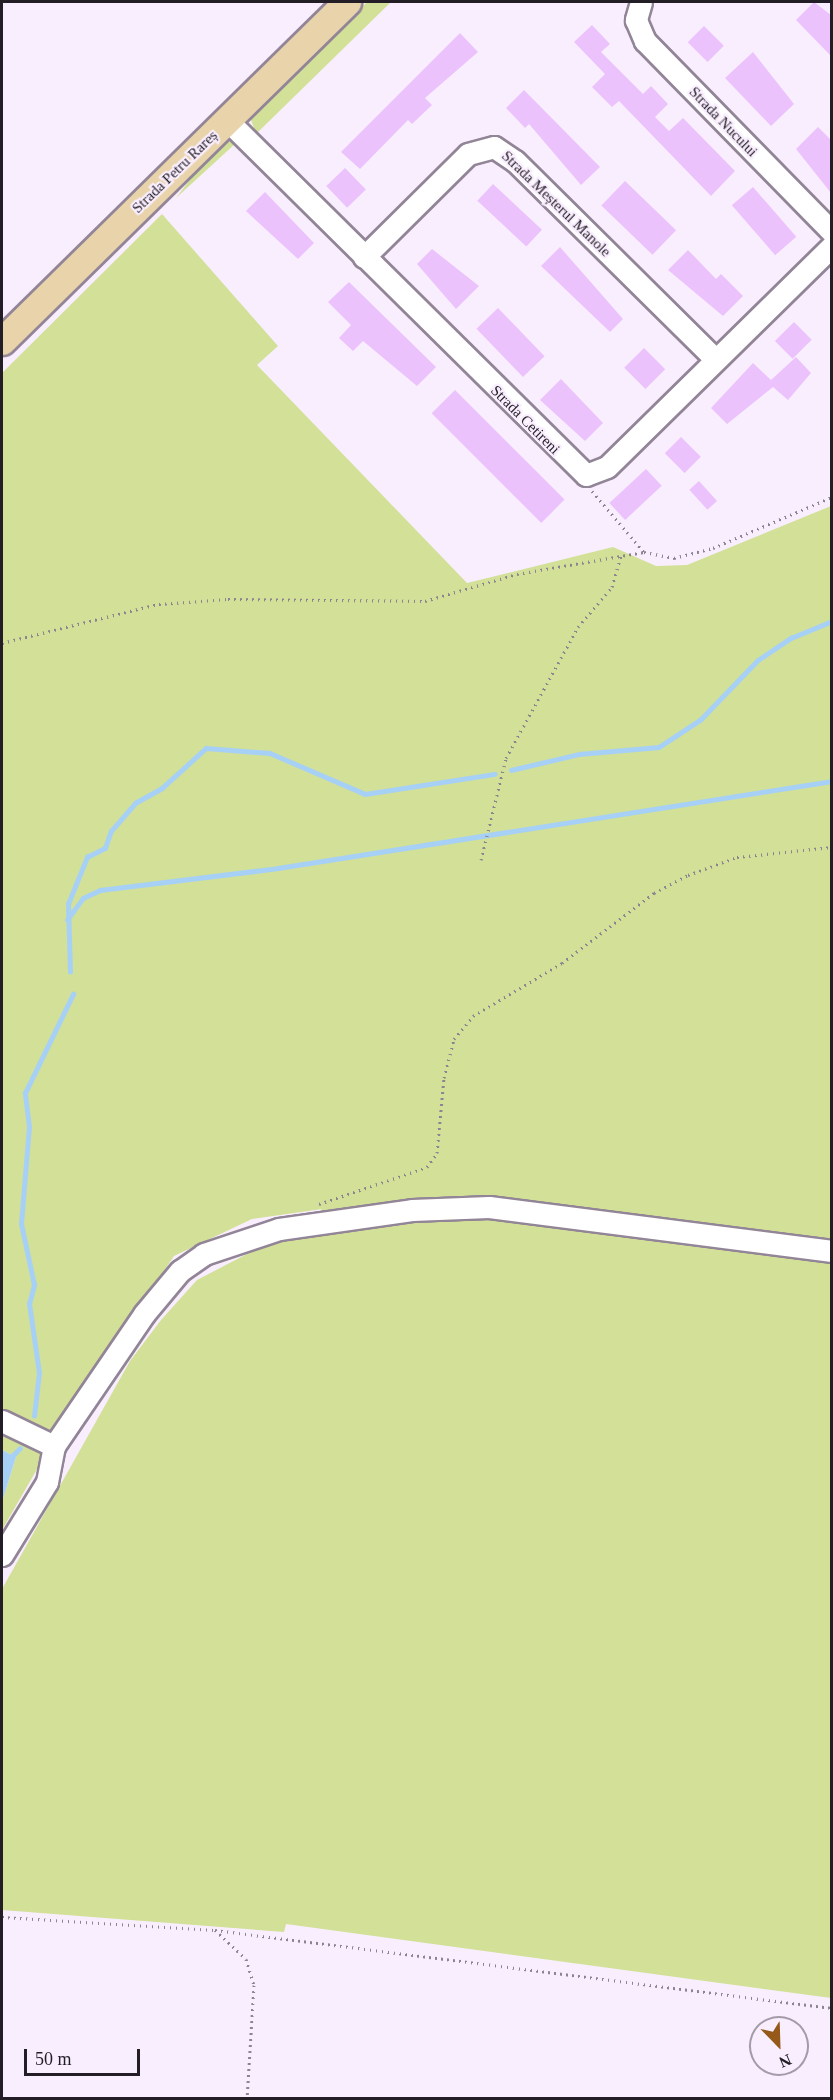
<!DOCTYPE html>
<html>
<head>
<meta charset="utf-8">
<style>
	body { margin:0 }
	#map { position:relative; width:833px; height:2100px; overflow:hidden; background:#f9eefe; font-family:"Times New Roman",serif }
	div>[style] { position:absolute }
	.green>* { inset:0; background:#d2e098 }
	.water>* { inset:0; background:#a7d0f6 }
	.stream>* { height:4.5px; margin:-2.25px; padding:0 2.25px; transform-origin:2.25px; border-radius:2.25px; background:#a7d0f6 }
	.building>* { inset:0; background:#ecc2fd; transform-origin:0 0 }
	.path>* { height:3px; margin-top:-1.5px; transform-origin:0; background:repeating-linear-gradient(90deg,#8c8490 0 1.5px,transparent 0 6px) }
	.roads { filter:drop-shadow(2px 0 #928597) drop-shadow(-2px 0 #928597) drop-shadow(0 2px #928597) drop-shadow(0 -2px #928597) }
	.minor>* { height:21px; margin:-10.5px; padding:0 10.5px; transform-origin:10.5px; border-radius:10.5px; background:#fff }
	.major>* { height:27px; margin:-13.5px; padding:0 13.5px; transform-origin:13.5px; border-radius:13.5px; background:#e8d3aa }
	span { translate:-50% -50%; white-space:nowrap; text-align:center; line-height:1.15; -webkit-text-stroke:4.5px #f9eefe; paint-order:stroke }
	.street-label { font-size:15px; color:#231e25 }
	.frame { position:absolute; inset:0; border:3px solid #231e25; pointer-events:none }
	.north { position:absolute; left:749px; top:2016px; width:60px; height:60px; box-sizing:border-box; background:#f9eefe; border:2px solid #a39ba7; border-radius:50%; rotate:157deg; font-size:16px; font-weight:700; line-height:24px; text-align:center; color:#231e25 }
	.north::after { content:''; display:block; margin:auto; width:21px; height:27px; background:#95591a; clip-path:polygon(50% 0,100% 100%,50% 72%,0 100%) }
	.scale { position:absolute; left:24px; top:2049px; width:116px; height:27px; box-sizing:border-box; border:3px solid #231e25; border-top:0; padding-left:8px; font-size:18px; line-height:21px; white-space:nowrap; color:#231e25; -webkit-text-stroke:4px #f9eefe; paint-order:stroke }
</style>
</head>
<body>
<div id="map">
	<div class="green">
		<i style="clip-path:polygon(367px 2px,391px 2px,256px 134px,250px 117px)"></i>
		<i style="clip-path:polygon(228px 141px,236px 143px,176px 198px,205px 160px)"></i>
		<i style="clip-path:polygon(162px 214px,278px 346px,257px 365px,467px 583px,613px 547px,656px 566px,687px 565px,831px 506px,831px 1998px,286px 1924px,284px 1932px,2px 1910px,2px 1589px,130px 1361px,161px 1320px,197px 1280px,268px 1243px,294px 1238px,322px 1209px,252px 1219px,174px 1256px,55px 1434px,2px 1409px,2px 373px)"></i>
		<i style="clip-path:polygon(2px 1431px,47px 1452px,2px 1530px,2px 1502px,16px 1457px,2px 1450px)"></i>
	</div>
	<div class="water">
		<i style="clip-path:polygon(2px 1450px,16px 1457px,2px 1502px)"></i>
	</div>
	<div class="stream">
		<i style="left:511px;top:770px;width:70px;rotate:-13.2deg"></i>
		<i style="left:579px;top:754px;width:80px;rotate:-5deg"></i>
		<i style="left:659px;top:747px;width:49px;rotate:-33.4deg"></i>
		<i style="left:700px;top:720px;width:83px;rotate:-46deg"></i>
		<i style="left:758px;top:660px;width:40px;rotate:-34deg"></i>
		<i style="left:791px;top:638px;width:44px;rotate:-22.5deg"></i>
		<i style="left:67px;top:920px;width:27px;rotate:-54deg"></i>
		<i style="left:83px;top:898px;width:19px;rotate:-25deg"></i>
		<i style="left:100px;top:890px;width:179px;rotate:-7deg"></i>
		<i style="left:278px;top:868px;width:561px;rotate:-8.92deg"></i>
		<i style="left:70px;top:972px;width:68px;rotate:-91.7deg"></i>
		<i style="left:68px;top:904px;width:51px;rotate:-68deg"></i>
		<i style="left:87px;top:857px;width:20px;rotate:-27deg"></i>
		<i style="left:105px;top:848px;width:18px;rotate:-71deg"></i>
		<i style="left:111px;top:831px;width:37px;rotate:-49deg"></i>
		<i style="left:135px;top:803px;width:31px;rotate:-29deg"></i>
		<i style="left:162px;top:788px;width:59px;rotate:-42.3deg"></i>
		<i style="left:206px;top:748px;width:64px;rotate:4.5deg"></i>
		<i style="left:270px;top:753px;width:103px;rotate:23.3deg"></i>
		<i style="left:365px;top:794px;width:131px;rotate:-8.8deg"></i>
		<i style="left:34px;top:1416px;width:43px;rotate:-83.4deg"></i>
		<i style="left:39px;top:1373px;width:70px;rotate:-98.2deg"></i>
		<i style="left:29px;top:1304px;width:20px;rotate:-75deg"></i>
		<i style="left:34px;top:1285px;width:62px;rotate:-102deg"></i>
		<i style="left:21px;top:1224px;width:97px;rotate:-85.3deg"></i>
		<i style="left:29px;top:1127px;width:34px;rotate:-97deg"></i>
		<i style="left:25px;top:1093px;width:110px;rotate:-64.1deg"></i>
		<i style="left:2px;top:1466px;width:25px;rotate:-45deg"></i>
	</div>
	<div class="building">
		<i style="clip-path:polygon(814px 2px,831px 15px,831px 56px,796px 20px)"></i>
		<i style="clip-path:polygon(592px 25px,610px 44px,601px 52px,643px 94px,651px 86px,668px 104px,655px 117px,669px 131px,683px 118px,735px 171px,711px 196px,619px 101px,612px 107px,592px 87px,605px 74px,574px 42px)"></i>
		<i style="left:704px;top:26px;width:28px;height:23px;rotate:45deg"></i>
		<i style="clip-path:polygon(460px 33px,478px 52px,425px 98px,432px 105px,412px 124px,408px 120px,360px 169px,341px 152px)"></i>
		<i style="clip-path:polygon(753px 52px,794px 104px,771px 126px,725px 78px)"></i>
		<i style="clip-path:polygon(524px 90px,600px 167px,581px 185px,529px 124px,525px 128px,506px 108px)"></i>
		<i style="clip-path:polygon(818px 127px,831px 140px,831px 193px,796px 149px)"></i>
		<i style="left:345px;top:168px;width:30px;height:26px;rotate:46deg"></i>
		<i style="left:625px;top:181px;width:71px;height:34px;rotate:44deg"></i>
		<i style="left:493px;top:184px;width:67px;height:23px;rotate:43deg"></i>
		<i style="left:753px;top:187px;width:66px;height:28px;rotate:49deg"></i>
		<i style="clip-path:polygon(265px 192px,314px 243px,298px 259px,246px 211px)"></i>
		<i style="clip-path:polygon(560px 247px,623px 319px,610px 332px,541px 266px)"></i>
		<i style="clip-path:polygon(432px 249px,479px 286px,456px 309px,417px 264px)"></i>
		<i style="clip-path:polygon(688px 250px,716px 279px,721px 274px,743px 296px,723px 316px,668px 270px)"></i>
		<i style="clip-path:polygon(349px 282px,436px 367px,417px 386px,363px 341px,353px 351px,339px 338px,351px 325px,328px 302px)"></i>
		<i style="left:498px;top:308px;width:67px;height:30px;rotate:46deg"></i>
		<i style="left:794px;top:322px;width:25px;height:27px;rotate:45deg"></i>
		<i style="left:644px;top:348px;width:30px;height:28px;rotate:45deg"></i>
		<i style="clip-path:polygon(796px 357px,811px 373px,788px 400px,773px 387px,727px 424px,711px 408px,753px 363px,771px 380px)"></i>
		<i style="clip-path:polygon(561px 379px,603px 423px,585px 441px,540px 400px)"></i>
		<i style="left:455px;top:390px;width:155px;height:33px;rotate:45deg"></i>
		<i style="left:681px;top:437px;width:28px;height:23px;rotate:45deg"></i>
		<i style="left:646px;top:469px;width:23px;height:50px;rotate:47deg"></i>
		<i style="left:699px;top:481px;width:27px;height:13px;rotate:48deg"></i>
	</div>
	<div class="path">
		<i style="left:592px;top:491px;width:80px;rotate:49.6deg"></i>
		<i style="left:644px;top:552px;width:31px;rotate:11deg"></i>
		<i style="left:674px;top:558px;width:40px;rotate:-14.4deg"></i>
		<i style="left:713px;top:548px;width:129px;rotate:-23.2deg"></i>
		<i style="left:2px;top:643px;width:162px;rotate:-14deg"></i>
		<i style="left:159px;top:604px;width:69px;rotate:-4.1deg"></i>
		<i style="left:228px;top:599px;width:197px;rotate:0.6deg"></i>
		<i style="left:425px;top:601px;width:96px;rotate:-16.4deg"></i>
		<i style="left:517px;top:574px;width:129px;rotate:-9.8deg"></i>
		<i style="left:481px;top:860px;width:105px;rotate:-76.2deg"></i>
		<i style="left:506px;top:758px;width:149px;rotate:-61.2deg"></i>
		<i style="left:578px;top:627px;width:52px;rotate:-49.6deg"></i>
		<i style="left:612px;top:587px;width:32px;rotate:-74deg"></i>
		<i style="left:319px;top:1204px;width:114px;rotate:-18.9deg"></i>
		<i style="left:427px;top:1167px;width:17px;rotate:-54deg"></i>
		<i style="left:437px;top:1153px;width:75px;rotate:-84.7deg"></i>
		<i style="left:444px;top:1078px;width:40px;rotate:-75.6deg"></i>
		<i style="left:454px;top:1039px;width:30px;rotate:-50deg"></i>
		<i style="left:473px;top:1016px;width:104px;rotate:-30.8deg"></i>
		<i style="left:562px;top:963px;width:116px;rotate:-37.3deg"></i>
		<i style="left:654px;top:893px;width:38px;rotate:-28deg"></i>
		<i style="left:688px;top:875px;width:52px;rotate:-20.2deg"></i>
		<i style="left:737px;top:857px;width:96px;rotate:-6deg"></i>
		<i style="left:2px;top:1917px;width:213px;rotate:3.5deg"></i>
		<i style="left:215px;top:1930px;width:42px;rotate:43.1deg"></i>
		<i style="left:246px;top:1959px;width:27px;rotate:73deg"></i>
		<i style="left:254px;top:1985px;width:113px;rotate:93.5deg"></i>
		<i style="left:215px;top:1930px;width:622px;rotate:7.21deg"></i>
	</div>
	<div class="roads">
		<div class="minor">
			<i style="left:641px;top:2px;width:19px;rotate:106deg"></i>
			<i style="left:636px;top:20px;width:23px;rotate:67deg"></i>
			<i style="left:645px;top:41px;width:267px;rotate:45.6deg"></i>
			<i style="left:227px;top:120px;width:505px;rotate:44.68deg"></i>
			<i style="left:586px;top:475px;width:22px;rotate:-21deg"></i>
			<i style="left:607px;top:467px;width:315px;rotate:-44.5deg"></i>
			<i style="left:364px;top:257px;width:146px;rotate:-44.7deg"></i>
			<i style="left:468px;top:154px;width:27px;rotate:-15deg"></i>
			<i style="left:494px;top:147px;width:25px;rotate:34deg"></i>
			<i style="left:515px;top:161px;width:281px;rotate:44.7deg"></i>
			<i style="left:2px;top:1421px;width:58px;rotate:25.7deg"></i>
			<i style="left:54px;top:1446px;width:160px;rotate:-55.7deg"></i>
			<i style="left:144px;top:1314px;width:56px;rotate:-50.1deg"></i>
			<i style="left:180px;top:1271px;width:29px;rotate:-35deg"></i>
			<i style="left:204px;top:1254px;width:79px;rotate:-18.4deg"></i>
			<i style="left:279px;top:1229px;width:134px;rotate:-8.1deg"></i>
			<i style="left:412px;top:1210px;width:77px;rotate:-2.2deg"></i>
			<i style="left:489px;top:1207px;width:346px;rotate:7.3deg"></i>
			<i style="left:2px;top:1555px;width:86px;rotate:-58.3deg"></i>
			<i style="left:47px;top:1482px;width:37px;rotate:-79deg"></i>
		</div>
		<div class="major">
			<i style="left:2px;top:341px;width:484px;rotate:-44.5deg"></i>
		</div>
	</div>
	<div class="street-label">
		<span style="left:723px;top:122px;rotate:46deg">Strada Nucului</span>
		<span style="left:175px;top:172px;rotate:-44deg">Strada Petru Rareș</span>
		<span style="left:556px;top:204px;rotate:44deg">Strada Meșterul Manole</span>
		<span style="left:525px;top:420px;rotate:45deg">Strada Cetireni</span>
	</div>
	<div class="frame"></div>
	<div class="north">N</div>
	<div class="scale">50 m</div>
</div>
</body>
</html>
